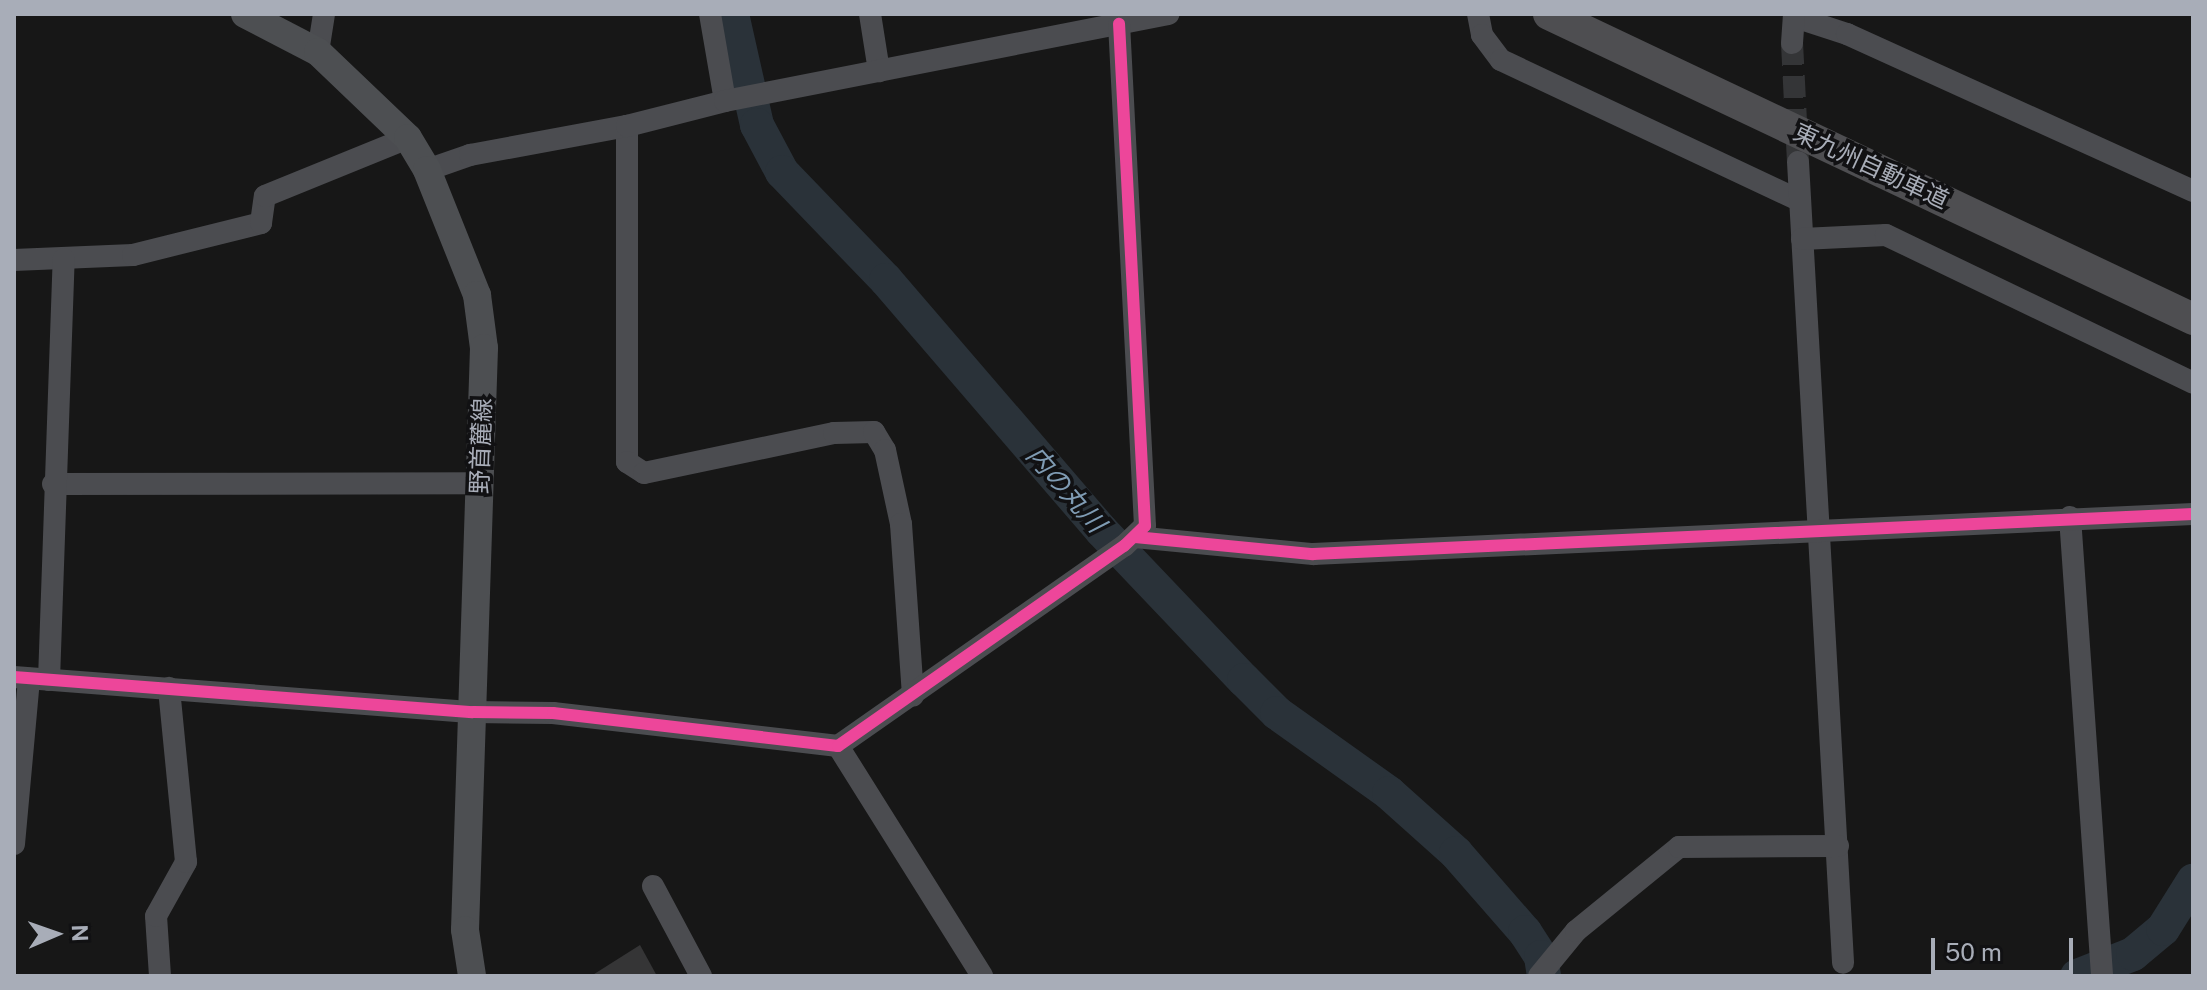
<!DOCTYPE html>
<html>
<head>
<meta charset="utf-8">
<style>
	body { margin:0 }
	#map { position:relative; width:2207px; height:990px; overflow:hidden; background:#171717; font-family:"Public Sans","Noto Sans JP",sans-serif }
	div>[style] { position:absolute }
	.river>* { height:34px; margin:-17px; padding:0 17px; transform-origin:17px; border-radius:17px; background:#2a3239 }
	.building>* { inset:0; background:#353536 }
	.minor-tunnel>* { height:22px; margin-top:-11px; transform-origin:0; background:repeating-linear-gradient(90deg,#343537 0 22px,transparent 0 33px) }
	.minor>* { height:22px; margin:-11px; padding:0 11px; transform-origin:11px; border-radius:11px; background:#4b4c50 }
	.major>* { height:28px; margin:-14px; padding:0 14px; transform-origin:14px; border-radius:14px; background:#4d4f52 }
	.highway>* { height:32px; margin:-16px; padding:0 16px; transform-origin:16px; border-radius:16px; background:#4e4e51 }
	.cycleway>* { height:12px; margin:-6px; padding:0 6px; transform-origin:6px; border-radius:6px; background:#ed469a }
	span { translate:-50% -50%; white-space:nowrap; text-align:center; line-height:1.15; -webkit-text-stroke:7px #111113; paint-order:stroke }
	.street-label { font-size:24px; color:#a8adb8 }
	.water-label { font-size:26px; color:#7f9bb3; font-style:italic }
	.frame { position:absolute; inset:0; border:16px solid #a8adb8; pointer-events:none }
	.north { position:absolute; left:16px; top:894px; width:80px; height:80px; -webkit-text-stroke:6px #111113; paint-order:stroke; rotate:88deg; font-size:22px; font-weight:700; line-height:32px; text-align:center; color:#a8adb8 }
	.north::after { content:''; display:block; margin:auto; width:28px; height:36px; background:#a8adb8; clip-path:polygon(50% 0,100% 100%,50% 72%,0 100%) }
	.scale { position:absolute; left:1931px; top:938px; width:142px; height:36px; box-sizing:border-box; border:4px solid #a8adb8; border-top:0; padding-left:10px; font-size:24px; line-height:28px; white-space:nowrap; color:#a8adb8; -webkit-text-stroke:6px #111113; paint-order:stroke }
</style>
</head>
<body>
<div id="map">
	<div class="river">
		<i style="left:732px;top:14px;width:114px;rotate:77.3deg"></i>
		<i style="left:757px;top:125px;width:53px;rotate:62deg"></i>
		<i style="left:782px;top:172px;width:150px;rotate:46.1deg"></i>
		<i style="left:886px;top:280px;width:330px;rotate:49.3deg"></i>
		<i style="left:1101px;top:530px;width:207px;rotate:46.4deg"></i>
		<i style="left:1244px;top:680px;width:47px;rotate:45deg"></i>
		<i style="left:1277px;top:713px;width:138px;rotate:35.5deg"></i>
		<i style="left:1389px;top:793px;width:90px;rotate:41.8deg"></i>
		<i style="left:1456px;top:853px;width:105px;rotate:48.9deg"></i>
		<i style="left:1525px;top:932px;width:30px;rotate:57deg"></i>
		<i style="left:1541px;top:957px;width:19px;rotate:81deg"></i>
		<i style="left:2077px;top:976px;width:60px;rotate:-21.4deg"></i>
		<i style="left:2133px;top:954px;width:39px;rotate:-40deg"></i>
		<i style="left:2163px;top:929px;width:57px;rotate:-58deg"></i>
	</div>
	<div class="building">
		<i style="clip-path:polygon(640px 945px,657px 976px,591px 976px)"></i>
	</div>
	<div class="minor-tunnel">
		<i style="left:1792px;top:43px;width:119px;rotate:87.1deg"></i>
	</div>
	<div class="minor">
		<i style="left:710px;top:14px;width:88px;rotate:80.2deg"></i>
		<i style="left:870px;top:14px;width:58px;rotate:81deg"></i>
		<i style="left:1478px;top:14px;width:21px;rotate:79deg"></i>
		<i style="left:1482px;top:35px;width:31px;rotate:53deg"></i>
		<i style="left:1501px;top:60px;width:329px;rotate:25.2deg"></i>
		<i style="left:1795px;top:17px;width:55px;rotate:18.1deg"></i>
		<i style="left:1847px;top:34px;width:380px;rotate:24.4deg"></i>
		<i style="left:1792px;top:43px;width:29px;rotate:-86deg"></i>
		<i style="left:318px;top:52px;width:38px;rotate:-81deg"></i>
		<i style="left:627px;top:126px;width:336px;rotate:90deg"></i>
		<i style="left:627px;top:462px;width:20px;rotate:33deg"></i>
		<i style="left:644px;top:473px;width:194px;rotate:-11.9deg"></i>
		<i style="left:834px;top:433px;width:40px;rotate:-1.4deg"></i>
		<i style="left:874px;top:432px;width:21px;rotate:59deg"></i>
		<i style="left:885px;top:450px;width:76px;rotate:77.8deg"></i>
		<i style="left:901px;top:524px;width:172px;rotate:86deg"></i>
		<i style="left:1798px;top:162px;width:802px;rotate:86.78deg"></i>
		<i style="left:427px;top:170px;width:46px;rotate:-19.2deg"></i>
		<i style="left:470px;top:155px;width:160px;rotate:-10.5deg"></i>
		<i style="left:627px;top:126px;width:101px;rotate:-14.3deg"></i>
		<i style="left:725px;top:101px;width:452px;rotate:-11.1deg"></i>
		<i style="left:1802px;top:239px;width:84px;rotate:-2.7deg"></i>
		<i style="left:1886px;top:235px;width:341px;rotate:25.7deg"></i>
		<i style="left:14px;top:260px;width:119px;rotate:-2.4deg"></i>
		<i style="left:133px;top:255px;width:132px;rotate:-14deg"></i>
		<i style="left:261px;top:223px;width:27px;rotate:-82deg"></i>
		<i style="left:265px;top:196px;width:154px;rotate:-22.1deg"></i>
		<i style="left:53px;top:484px;width:427px;rotate:-0.1deg"></i>
		<i style="left:2070px;top:517px;width:460px;rotate:86deg"></i>
		<i style="left:1135px;top:537px;width:179px;rotate:5.5deg"></i>
		<i style="left:1313px;top:554px;width:881px;rotate:-2.6deg"></i>
		<i style="left:14px;top:677px;width:460px;rotate:4.4deg"></i>
		<i style="left:473px;top:712px;width:80px;rotate:0.7deg"></i>
		<i style="left:553px;top:713px;width:287px;rotate:6.6deg"></i>
		<i style="left:838px;top:746px;width:349px;rotate:-35deg"></i>
		<i style="left:1124px;top:546px;width:29px;rotate:-44deg"></i>
		<i style="left:1145px;top:526px;width:503px;rotate:-92.96deg"></i>
		<i style="left:49px;top:680px;width:421px;rotate:-88deg"></i>
		<i style="left:838px;top:746px;width:271px;rotate:57.9deg"></i>
		<i style="left:14px;top:844px;width:166px;rotate:-84.8deg"></i>
		<i style="left:653px;top:886px;width:102px;rotate:61.9deg"></i>
		<i style="left:160px;top:976px;width:60px;rotate:-93.8deg"></i>
		<i style="left:156px;top:916px;width:62px;rotate:-60.9deg"></i>
		<i style="left:186px;top:862px;width:175px;rotate:-95.6deg"></i>
		<i style="left:1539px;top:976px;width:58px;rotate:-50.6deg"></i>
		<i style="left:1576px;top:931px;width:133px;rotate:-39.2deg"></i>
		<i style="left:1679px;top:847px;width:159px;rotate:-0.4deg"></i>
	</div>
	<div class="major">
		<i style="left:245px;top:14px;width:82px;rotate:27.5deg"></i>
		<i style="left:318px;top:52px;width:124px;rotate:43.7deg"></i>
		<i style="left:408px;top:138px;width:37px;rotate:59deg"></i>
		<i style="left:427px;top:170px;width:135px;rotate:68.2deg"></i>
		<i style="left:477px;top:295px;width:53px;rotate:82.5deg"></i>
		<i style="left:484px;top:348px;width:582px;rotate:91.87deg"></i>
		<i style="left:465px;top:930px;width:47px;rotate:81.3deg"></i>
	</div>
	<div class="highway">
		<i style="left:1549px;top:14px;width:713px;rotate:25.34deg"></i>
	</div>
	<div class="cycleway">
		<i style="left:1135px;top:537px;width:179px;rotate:5.5deg"></i>
		<i style="left:1313px;top:554px;width:881px;rotate:-2.6deg"></i>
		<i style="left:14px;top:677px;width:460px;rotate:4.4deg"></i>
		<i style="left:473px;top:712px;width:80px;rotate:0.7deg"></i>
		<i style="left:553px;top:713px;width:287px;rotate:6.6deg"></i>
		<i style="left:838px;top:746px;width:349px;rotate:-35deg"></i>
		<i style="left:1124px;top:546px;width:29px;rotate:-44deg"></i>
		<i style="left:1145px;top:526px;width:503px;rotate:-92.96deg"></i>
	</div>
	<div class="street-label">
		<span style="left:1871px;top:166px;rotate:25deg">東九州自動車道</span>
		<span style="left:481px;top:446px;rotate:-88deg">野首麓線</span>
	</div>
	<div class="water-label">
		<span style="left:1066px;top:489px;rotate:49deg">内の丸川</span>
	</div>
	<div class="frame"></div>
	<div class="north">N</div>
	<div class="scale">50 m</div>
</div>
</body>
</html>
